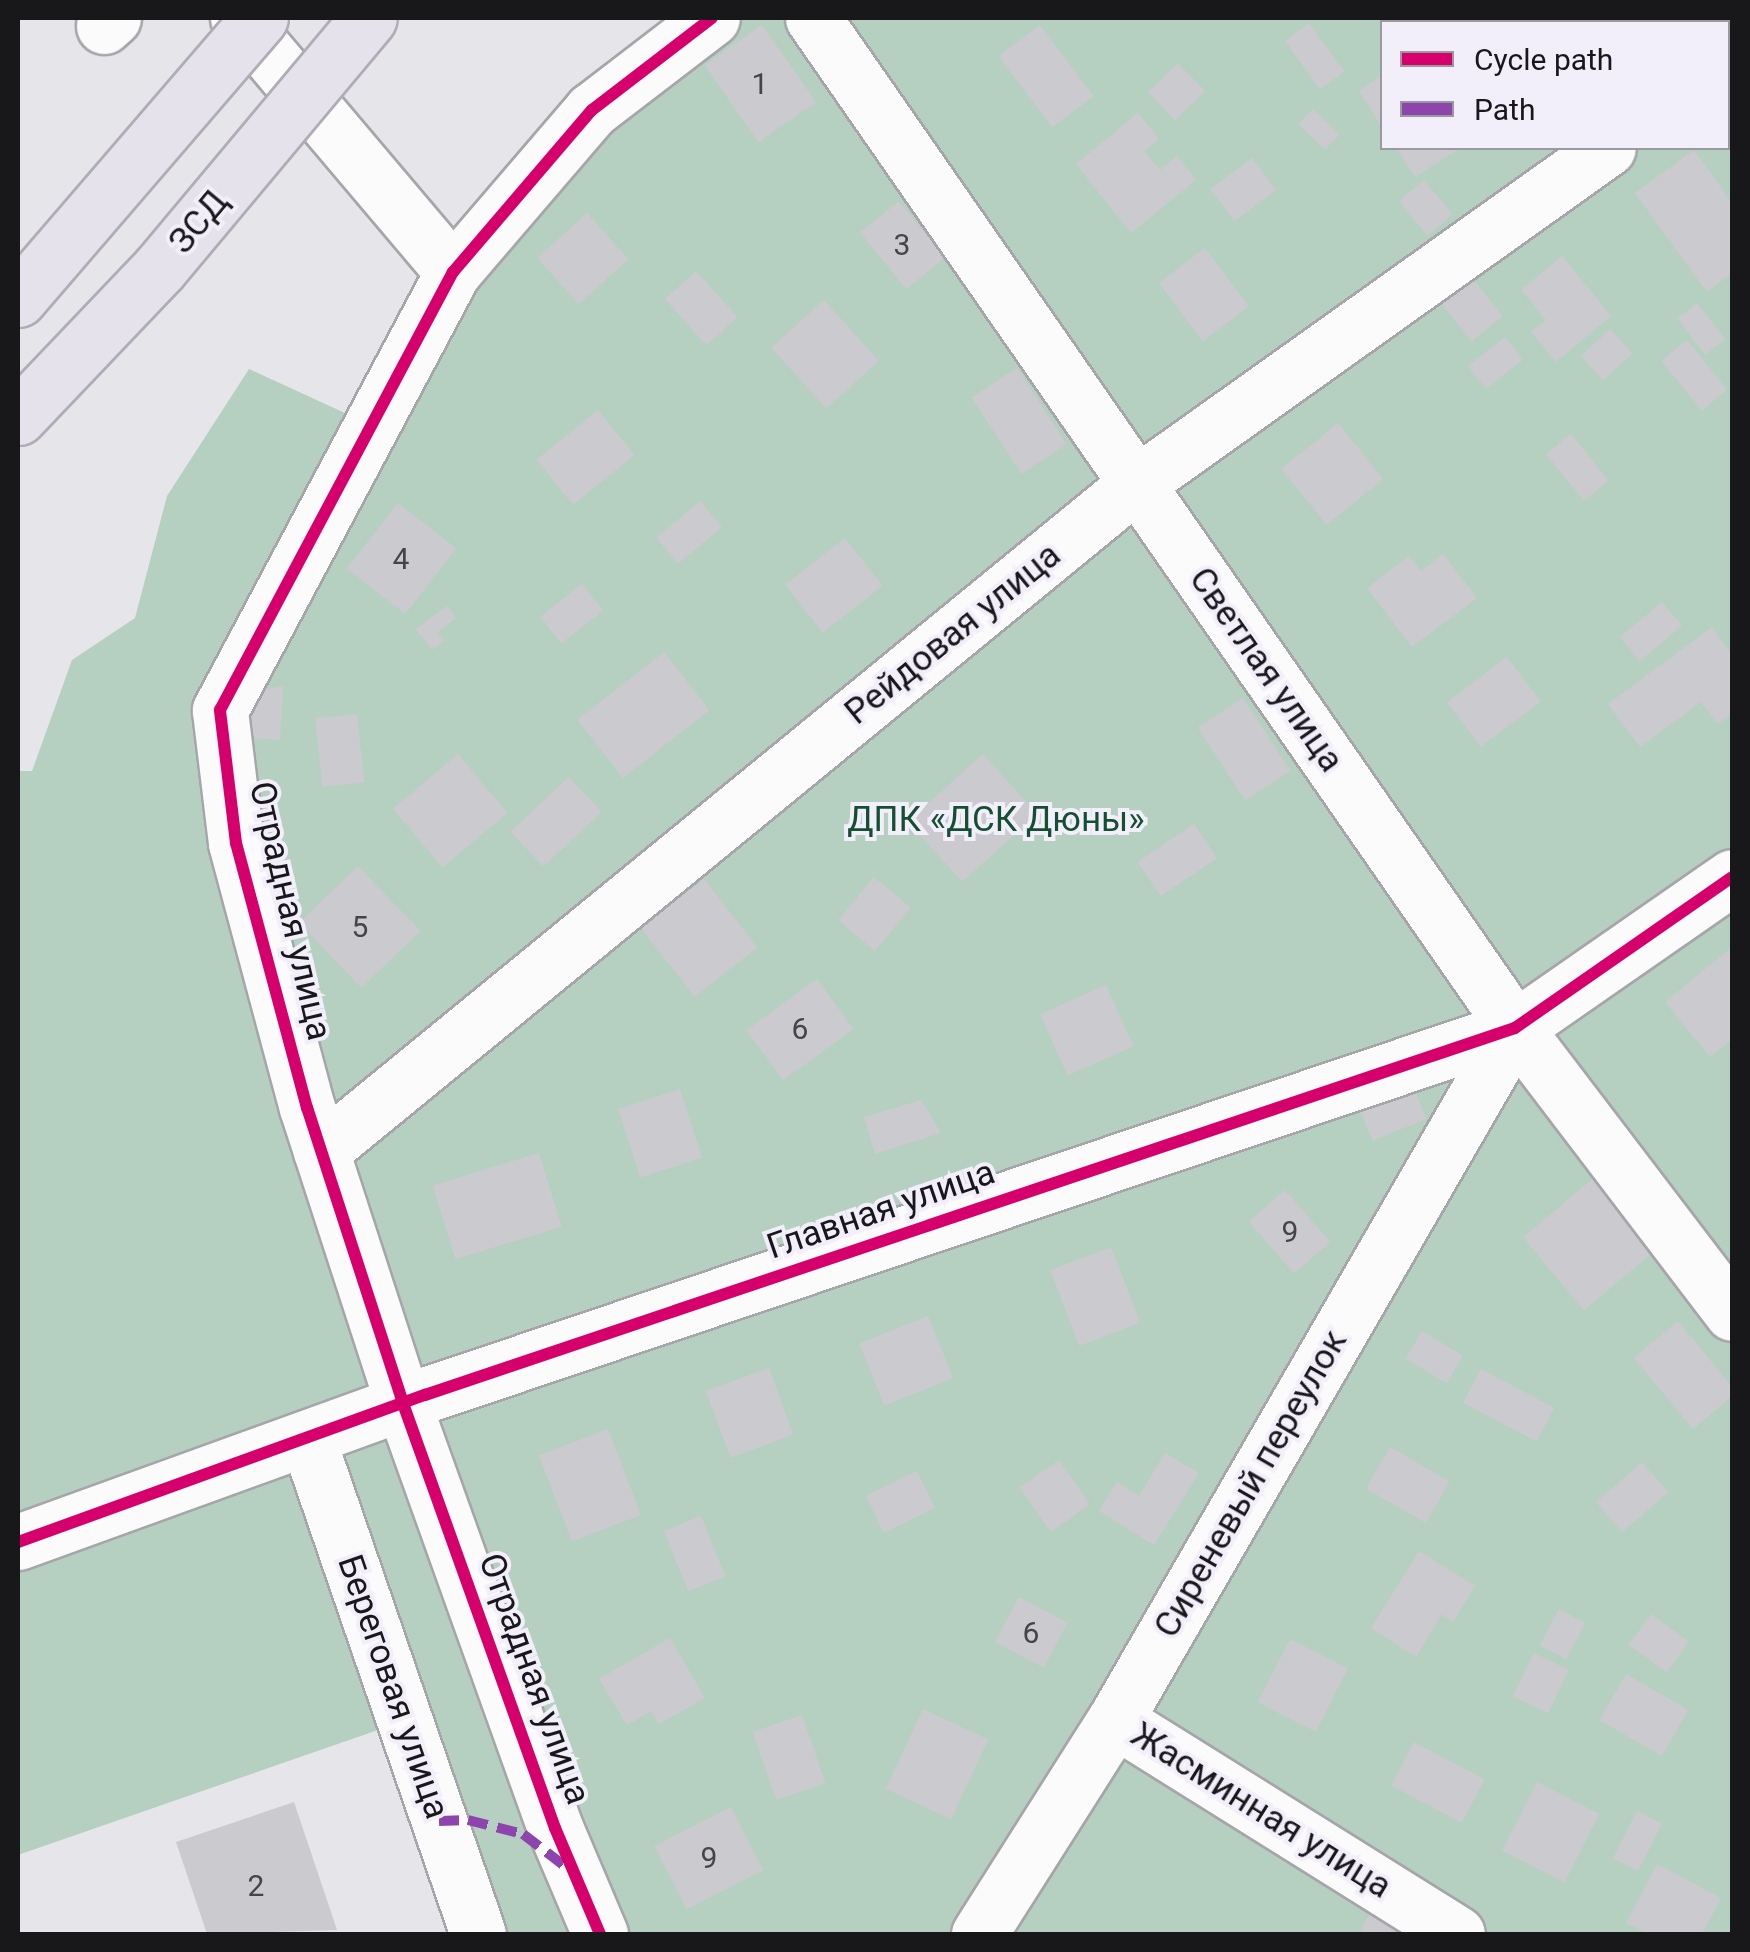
<!DOCTYPE html>
<html>
<head>
<meta charset="utf-8">
<style>
	body { margin:0 }
	#map { position:relative; width:1750px; height:1952px; overflow:hidden; background:#e6e5ea; font-family:Roboto,sans-serif }
	div>[style] { position:absolute }
	.green>* { inset:0; background:#b5d0c1 }
	.building>* { inset:0; background:#cbcace; transform-origin:0 0 }
	.roads { filter:drop-shadow(2px 0 #a6a5a9) drop-shadow(-2px 0 #a6a5a9) drop-shadow(0 2px #a6a5a9) drop-shadow(0 -2px #a6a5a9) }
	.minor>* { height:55px; margin:-27.5px; padding:0 27.5px; transform-origin:27.5px; border-radius:27.5px; background:#fbfbfc }
	.bridges { filter:drop-shadow(2px 0 #b0acb7) drop-shadow(-2px 0 #b0acb7) drop-shadow(0 2px #b0acb7) drop-shadow(0 -2px #b0acb7) }
	.highway-bridge>* { height:55px; margin:-27.5px; padding:0 27.5px; transform-origin:27.5px; border-radius:27.5px; background:#e5e2eb }
	.quiet>* { height:10px; margin-top:-5px; transform-origin:0; background:repeating-linear-gradient(90deg,#8e44ad 0 20px,transparent 0 30px) }
	.cycleway>* { height:12px; margin:-6px; padding:0 6px; transform-origin:6px; border-radius:6px; background:#d6006c }
	span { translate:-50% -50%; white-space:nowrap; text-align:center; line-height:1.15; -webkit-text-stroke:8px #f3effa; paint-order:stroke }
	.number-label { font-size:30px; color:#454447 }
	.number-label span { -webkit-text-stroke-width:0 }
	.street-label { font-size:35px; color:#18171a }
	.park-label { font-size:35px; color:#144f31 }
	.frame { position:absolute; inset:0; border:20px solid #18171a; pointer-events:none }
	.legend { position:absolute; left:1380px; top:20px; width:350px; height:130px; box-sizing:border-box; background:#f3effa; border:2px solid #9b99a0; margin:0; padding:12px 18px; list-style:none; font-size:30px; color:#18171a }
	.legend li { display:flex; align-items:center; gap:20px; height:50px }
	.legend b { width:50px; border:2px solid #9b99a0 }
</style>
</head>
<body>
<div id="map">
	<div class="green">
		<i style="clip-path:polygon(evenodd,712px 18px,1732px 18px,1732px 1934px,476px 1934px,404px 1721px,18px 1855px,18px 771px,32px 771px,72px 660px,135px 618px,167px 496px,249px 369px,371px 425px,447px 282px,712px 18px,1382px 22px,1728px 22px,1728px 148px,1382px 148px,1382px 22px)"></i>
	</div>
	<div class="building">
		<i style="left:1309px;top:23px;width:60px;height:30px;rotate:54deg"></i>
		<i style="left:762px;top:25px;width:94px;height:70px;rotate:55deg"></i>
		<i style="left:1040px;top:25px;width:89px;height:52px;rotate:53deg"></i>
		<i style="left:1178px;top:63px;width:39px;height:42px;rotate:46deg"></i>
		<i style="clip-path:polygon(1382px 75px,1382px 127px,1359px 91px)"></i>
		<i style="left:1313px;top:109px;width:37px;height:21px;rotate:44deg"></i>
		<i style="clip-path:polygon(1138px 113px,1159px 139px,1144px 151px,1160px 170px,1177px 156px,1196px 180px,1131px 233px,1076px 164px)"></i>
		<i style="clip-path:polygon(1396px 148px,1460px 148px,1415px 177px)"></i>
		<i style="clip-path:polygon(1694px 150px,1732px 203px,1732px 273px,1707px 292px,1635px 193px)"></i>
		<i style="left:1252px;top:158px;width:40px;height:52px;rotate:53deg"></i>
		<i style="left:1424px;top:180px;width:45px;height:33px;rotate:50deg"></i>
		<i style="left:899px;top:201px;width:73px;height:50px;rotate:51deg"></i>
		<i style="left:587px;top:213px;width:62px;height:67px;rotate:48deg"></i>
		<i style="left:1205px;top:248px;width:73px;height:58px;rotate:53deg"></i>
		<i style="clip-path:polygon(1562px 256px,1611px 316px,1556px 362px,1531px 332px,1546px 320px,1521px 290px)"></i>
		<i style="left:696px;top:271px;width:62px;height:42px;rotate:48deg"></i>
		<i style="left:1472px;top:278px;width:49px;height:40px;rotate:51deg"></i>
		<i style="left:824px;top:300px;width:82px;height:71px;rotate:48deg"></i>
		<i style="left:1697px;top:303px;width:46px;height:25px;rotate:52deg"></i>
		<i style="left:1610px;top:329px;width:33px;height:40px;rotate:47deg"></i>
		<i style="left:1505px;top:337px;width:29px;height:47px;rotate:52deg"></i>
		<i style="left:1687px;top:340px;width:64px;height:33px;rotate:51deg"></i>
		<i style="left:1017px;top:368px;width:91px;height:54px;rotate:57deg"></i>
		<i style="left:598px;top:410px;width:58px;height:79px;rotate:51deg"></i>
		<i style="left:1338px;top:423px;width:72px;height:73px;rotate:51deg"></i>
		<i style="left:1571px;top:434px;width:60px;height:32px;rotate:51deg"></i>
		<i style="left:700px;top:501px;width:34px;height:57px;rotate:50deg"></i>
		<i style="left:398px;top:503px;width:74px;height:83px;rotate:38deg"></i>
		<i style="left:845px;top:538px;width:61px;height:76px;rotate:52deg"></i>
		<i style="clip-path:polygon(1443px 554px,1477px 598px,1412px 647px,1367px 588px,1409px 556px,1421px 571px)"></i>
		<i style="left:582px;top:584px;width:34px;height:53px;rotate:52deg"></i>
		<i style="left:1662px;top:602px;width:31px;height:55px;rotate:50deg"></i>
		<i style="clip-path:polygon(447px 606px,456px 618px,438px 632px,444px 641px,432px 650px,416px 629px)"></i>
		<i style="clip-path:polygon(1712px 627px,1732px 655px,1732px 713px,1718px 724px,1701px 702px,1640px 747px,1608px 704px)"></i>
		<i style="left:664px;top:652px;width:74px;height:110px;rotate:52deg"></i>
		<i style="left:1507px;top:657px;width:56px;height:75px;rotate:53deg"></i>
		<i style="clip-path:polygon(283px 686px,280px 740px,249px 738px,251px 693px)"></i>
		<i style="left:1243px;top:698px;width:87px;height:54px;rotate:57deg"></i>
		<i style="left:357px;top:714px;width:69px;height:42px;rotate:84deg"></i>
		<i style="left:458px;top:754px;width:77px;height:85px;rotate:50deg"></i>
		<i style="left:983px;top:754px;width:81px;height:101px;rotate:48deg"></i>
		<i style="left:569px;top:777px;width:48px;height:80px;rotate:47deg"></i>
		<i style="left:1194px;top:824px;width:41px;height:68px;rotate:56deg"></i>
		<i style="left:358px;top:866px;width:90px;height:82px;rotate:46deg"></i>
		<i style="left:874px;top:877px;width:48px;height:56px;rotate:40deg"></i>
		<i style="left:704px;top:879px;width:87px;height:80px;rotate:52deg"></i>
		<i style="clip-path:polygon(1732px 947px,1732px 1039px,1710px 1057px,1665px 1002px)"></i>
		<i style="left:817px;top:979px;width:62px;height:87px;rotate:54deg"></i>
		<i style="left:1106px;top:985px;width:67px;height:72px;rotate:66deg"></i>
		<i style="left:1411px;top:1081px;width:41px;height:58px;rotate:68deg"></i>
		<i style="left:680px;top:1089px;width:72px;height:65px;rotate:72deg"></i>
		<i style="clip-path:polygon(921px 1100px,941px 1133px,875px 1154px,864px 1117px)"></i>
		<i style="left:539px;top:1153px;width:77px;height:111px;rotate:73deg"></i>
		<i style="left:1595px;top:1177px;width:95px;height:94px;rotate:50deg"></i>
		<i style="left:1285px;top:1190px;width:69px;height:48px;rotate:49deg"></i>
		<i style="left:1111px;top:1247px;width:81px;height:65px;rotate:69deg"></i>
		<i style="left:928px;top:1316px;width:67px;height:74px;rotate:68deg"></i>
		<i style="clip-path:polygon(1678px 1321px,1732px 1387px,1732px 1396px,1693px 1429px,1634px 1358px)"></i>
		<i style="left:1422px;top:1331px;width:48px;height:32px;rotate:31deg"></i>
		<i style="left:769px;top:1368px;width:71px;height:67px;rotate:70deg"></i>
		<i style="left:1481px;top:1369px;width:83px;height:38px;rotate:28deg"></i>
		<i style="left:608px;top:1429px;width:92px;height:74px;rotate:69deg"></i>
		<i style="left:1390px;top:1447px;width:69px;height:48px;rotate:30deg"></i>
		<i style="clip-path:polygon(1165px 1453px,1199px 1473px,1154px 1545px,1099px 1511px,1117px 1482px,1139px 1496px)"></i>
		<i style="left:1059px;top:1460px;width:54px;height:48px;rotate:55deg"></i>
		<i style="left:1642px;top:1462px;width:40px;height:61px;rotate:49deg"></i>
		<i style="left:917px;top:1471px;width:41px;height:57px;rotate:64deg"></i>
		<i style="left:701px;top:1516px;width:65px;height:40px;rotate:68deg"></i>
		<i style="clip-path:polygon(1419px 1551px,1475px 1586px,1453px 1622px,1442px 1614px,1416px 1657px,1371px 1628px)"></i>
		<i style="left:1019px;top:1597px;width:55px;height:51px;rotate:28deg"></i>
		<i style="left:1559px;top:1609px;width:30px;height:41px;rotate:28deg"></i>
		<i style="left:1651px;top:1614px;width:47px;height:38px;rotate:36deg"></i>
		<i style="clip-path:polygon(670px 1638px,705px 1698px,659px 1724px,651px 1711px,627px 1725px,599px 1679px)"></i>
		<i style="left:1290px;top:1639px;width:65px;height:71px;rotate:27deg"></i>
		<i style="left:1534px;top:1653px;width:39px;height:48px;rotate:26deg"></i>
		<i style="left:1626px;top:1674px;width:72px;height:53px;rotate:30deg"></i>
		<i style="left:923px;top:1709px;width:72px;height:88px;rotate:25deg"></i>
		<i style="left:802px;top:1715px;width:72px;height:52px;rotate:71deg"></i>
		<i style="left:1414px;top:1742px;width:80px;height:49px;rotate:28deg"></i>
		<i style="left:1537px;top:1782px;width:70px;height:77px;rotate:27deg"></i>
		<i style="clip-path:polygon(294px 1802px,337px 1930px,207px 1934px,176px 1842px)"></i>
		<i style="left:731px;top:1807px;width:71px;height:86px;rotate:63deg"></i>
		<i style="left:1637px;top:1811px;width:28px;height:53px;rotate:27deg"></i>
		<i style="clip-path:polygon(1657px 1864px,1721px 1898px,1702px 1934px,1648px 1934px,1626px 1923px)"></i>
		<i style="clip-path:polygon(1369px 1915px,1404px 1934px,1359px 1934px)"></i>
	</div>
	<div class="roads">
		<div class="minor">
			<i style="left:238px;top:18px;width:333px;rotate:49.8deg"></i>
			<i style="left:813px;top:18px;width:1230px;rotate:55.2deg"></i>
			<i style="left:1515px;top:1028px;width:358px;rotate:52.7deg"></i>
			<i style="left:104px;top:26px;width:12px;rotate:-42deg"></i>
			<i style="left:1728px;top:62px;width:5px;rotate:-37deg"></i>
			<i style="left:321px;top:1151px;width:1053px;rotate:-39.3deg"></i>
			<i style="left:1136px;top:484px;width:579px;rotate:-35.45deg"></i>
			<i style="left:308px;top:1440px;width:522px;rotate:71.01deg"></i>
			<i style="left:18px;top:1542px;width:433px;rotate:-19.9deg"></i>
			<i style="left:425px;top:1395px;width:1150px;rotate:-18.61deg"></i>
			<i style="left:1515px;top:1028px;width:264px;rotate:-34.8deg"></i>
			<i style="left:1115px;top:1720px;width:403px;rotate:32deg"></i>
			<i style="left:600px;top:1934px;width:115px;rotate:-113deg"></i>
			<i style="left:555px;top:1828px;width:451px;rotate:-109.7deg"></i>
			<i style="left:403px;top:1403px;width:310px;rotate:-108deg"></i>
			<i style="left:307px;top:1108px;width:274px;rotate:-105deg"></i>
			<i style="left:236px;top:843px;width:134px;rotate:-96.9deg"></i>
			<i style="left:220px;top:710px;width:496px;rotate:-62deg"></i>
			<i style="left:453px;top:272px;width:213px;rotate:-49.4deg"></i>
			<i style="left:592px;top:110px;width:151px;rotate:-37.5deg"></i>
			<i style="left:979px;top:1934px;width:254px;rotate:-57.6deg"></i>
			<i style="left:1115px;top:1720px;width:799px;rotate:-59.97deg"></i>
		</div>
	</div>
	<div class="bridges">
		<div class="highway-bridge">
			<i style="left:18px;top:299px;width:371px;rotate:-49.3deg"></i>
			<i style="left:18px;top:417px;width:204px;rotate:-46.4deg"></i>
			<i style="left:159px;top:269px;width:327px;rotate:-50.1deg"></i>
		</div>
	</div>
	<div class="quiet">
		<i style="left:439px;top:1821px;width:29px;rotate:-2deg"></i>
		<i style="left:468px;top:1820px;width:57px;rotate:14.3deg"></i>
		<i style="left:523px;top:1834px;width:59px;rotate:37.5deg"></i>
	</div>
	<div class="cycleway">
		<i style="left:18px;top:1542px;width:433px;rotate:-19.9deg"></i>
		<i style="left:425px;top:1395px;width:1150px;rotate:-18.61deg"></i>
		<i style="left:1515px;top:1028px;width:264px;rotate:-34.8deg"></i>
		<i style="left:600px;top:1934px;width:115px;rotate:-113deg"></i>
		<i style="left:555px;top:1828px;width:451px;rotate:-109.7deg"></i>
		<i style="left:403px;top:1403px;width:310px;rotate:-108deg"></i>
		<i style="left:307px;top:1108px;width:274px;rotate:-105deg"></i>
		<i style="left:236px;top:843px;width:134px;rotate:-96.9deg"></i>
		<i style="left:220px;top:710px;width:496px;rotate:-62deg"></i>
		<i style="left:453px;top:272px;width:213px;rotate:-49.4deg"></i>
		<i style="left:592px;top:110px;width:151px;rotate:-37.5deg"></i>
	</div>
	<div class="number-label">
		<span style="left:760px;top:84px">1</span>
		<span style="left:902px;top:245px">3</span>
		<span style="left:401px;top:559px">4</span>
		<span style="left:360px;top:927px">5</span>
		<span style="left:800px;top:1029px">6</span>
		<span style="left:1290px;top:1232px">9</span>
		<span style="left:1031px;top:1633px">6</span>
		<span style="left:709px;top:1858px">9</span>
		<span style="left:256px;top:1886px">2</span>
	</div>
	<div class="street-label">
		<span style="left:199px;top:222px;rotate:-50deg">ЗСД</span>
		<span style="left:953px;top:634px;rotate:-39deg">Рейдовая улица</span>
		<span style="left:1266px;top:670px;rotate:55deg">Светлая улица</span>
		<span style="left:290px;top:911px;rotate:77deg">Отрадная улица</span>
		<span style="left:881px;top:1210px;rotate:-19deg">Главная улица</span>
		<span style="left:1251px;top:1484px;rotate:-60deg">Сиреневый переулок</span>
		<span style="left:534px;top:1679px;rotate:70deg">Отрадная улица</span>
		<span style="left:393px;top:1687px;rotate:71deg">Береговая улица</span>
		<span style="left:1261px;top:1811px;rotate:32deg">Жасминная улица</span>
	</div>
	<div class="park-label">
		<span style="left:996px;top:820px">ДПК «ДСК Дюны»</span>
	</div>
	<div class="frame"></div>
	<ul class="legend">
	<li><b style="height:12px;background:#d6006c"></b>Cycle path</li>
	<li><b style="height:12px;background:#8e44ad"></b>Path</li>
	</ul>
</div>
</body>
</html>
